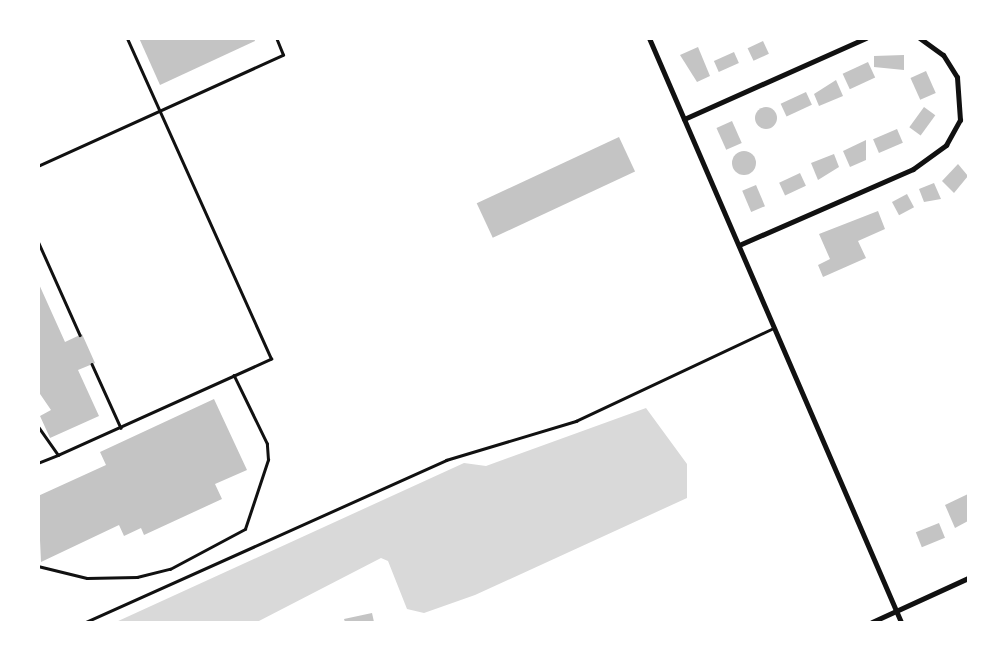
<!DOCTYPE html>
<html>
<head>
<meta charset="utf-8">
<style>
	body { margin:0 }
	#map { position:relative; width:1007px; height:661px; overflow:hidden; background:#fff; font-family:"PT Sans Narrow",sans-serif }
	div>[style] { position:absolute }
	.water>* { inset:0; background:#d9d9d9 }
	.building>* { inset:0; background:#c4c4c4; transform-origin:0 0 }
	.round { border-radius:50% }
	.service>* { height:2.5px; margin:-1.25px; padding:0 1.25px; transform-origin:1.25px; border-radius:1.25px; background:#111 }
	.minor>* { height:5px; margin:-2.5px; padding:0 2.5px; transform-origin:2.5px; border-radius:2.5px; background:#111 }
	span { translate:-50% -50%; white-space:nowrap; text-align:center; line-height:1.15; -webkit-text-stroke:5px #fff; paint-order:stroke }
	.frame { position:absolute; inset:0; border:40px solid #fff; pointer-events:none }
</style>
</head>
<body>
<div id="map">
	<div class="water">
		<i style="clip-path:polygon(646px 408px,687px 464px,687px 498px,475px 595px,424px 613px,407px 609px,388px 561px,381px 558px,257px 622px,116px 622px,464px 463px,486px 466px)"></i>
	</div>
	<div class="building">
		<i style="clip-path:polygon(139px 38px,254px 38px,255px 41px,160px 85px)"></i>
		<i style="left:763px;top:41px;width:14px;height:17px;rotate:65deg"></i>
		<i style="clip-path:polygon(698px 47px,710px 76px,697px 82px,680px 55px)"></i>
		<i style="left:734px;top:52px;width:12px;height:22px;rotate:66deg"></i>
		<i style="clip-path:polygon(904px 55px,904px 70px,874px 67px,874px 56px)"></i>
		<i style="left:868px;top:62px;width:17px;height:28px;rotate:65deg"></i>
		<i style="left:926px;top:71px;width:24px;height:17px;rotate:66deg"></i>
		<i style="clip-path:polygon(836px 80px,843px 96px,819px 106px,814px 94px)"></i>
		<i style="left:806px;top:92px;width:14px;height:28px;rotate:65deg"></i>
		<i style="left:924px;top:107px;width:14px;height:25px;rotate:36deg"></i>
		<i class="round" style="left:755px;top:107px;width:22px;height:22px"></i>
		<i style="left:732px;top:121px;width:24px;height:17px;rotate:66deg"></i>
		<i style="left:897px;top:129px;width:15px;height:26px;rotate:67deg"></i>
		<i style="left:619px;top:137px;width:38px;height:157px;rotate:65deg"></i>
		<i style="clip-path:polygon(866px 140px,866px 160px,850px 167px,843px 151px)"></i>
		<i class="round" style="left:732px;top:151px;width:24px;height:24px"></i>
		<i style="clip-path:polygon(834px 154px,839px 167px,818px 180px,811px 163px)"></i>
		<i style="clip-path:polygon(958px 164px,968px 176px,954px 193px,942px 181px)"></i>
		<i style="left:800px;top:173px;width:14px;height:23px;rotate:65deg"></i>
		<i style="clip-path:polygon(934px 183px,941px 199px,924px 202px,919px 189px)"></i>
		<i style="left:756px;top:185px;width:23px;height:15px;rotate:67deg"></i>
		<i style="left:907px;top:194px;width:15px;height:17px;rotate:62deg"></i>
		<i style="clip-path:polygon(878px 211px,885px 229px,858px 241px,866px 258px,823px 277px,818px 265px,830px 259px,819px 234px)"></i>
		<i style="clip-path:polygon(38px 282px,65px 342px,82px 334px,95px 363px,78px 370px,99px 416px,50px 438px,40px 416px,51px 410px,38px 391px)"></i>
		<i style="clip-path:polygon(214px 399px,247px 470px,215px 484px,222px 499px,144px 535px,141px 528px,124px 536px,119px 525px,41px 562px,38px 496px,106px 465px,100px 452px)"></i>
		<i style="clip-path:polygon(968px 494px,968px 521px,955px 528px,945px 505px)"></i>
		<i style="left:939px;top:523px;width:16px;height:25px;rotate:68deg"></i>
		<i style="clip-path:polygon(372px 613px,374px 622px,345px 622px,344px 619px)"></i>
	</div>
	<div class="service">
		<i style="left:38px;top:166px;width:269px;rotate:-24.4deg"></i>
		<i style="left:283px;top:55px;width:18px;rotate:-112deg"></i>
		<i style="left:38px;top:241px;width:103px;rotate:65.9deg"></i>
		<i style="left:92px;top:364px;width:70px;rotate:65.6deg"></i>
		<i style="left:38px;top:426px;width:35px;rotate:55deg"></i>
		<i style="left:58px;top:455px;width:234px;rotate:-24.3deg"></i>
		<i style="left:271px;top:359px;width:352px;rotate:-114.2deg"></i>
		<i style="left:38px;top:463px;width:22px;rotate:-22deg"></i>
		<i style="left:38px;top:566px;width:50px;rotate:13.8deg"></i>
		<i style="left:87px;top:578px;width:50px;rotate:-1.1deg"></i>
		<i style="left:137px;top:577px;width:34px;rotate:-14deg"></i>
		<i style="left:170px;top:569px;width:85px;rotate:-28.1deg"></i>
		<i style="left:245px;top:529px;width:73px;rotate:-71.6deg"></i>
		<i style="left:268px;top:460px;width:16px;rotate:-94deg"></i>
		<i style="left:267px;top:444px;width:76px;rotate:-115.9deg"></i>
		<i style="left:86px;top:622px;width:395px;rotate:-24.2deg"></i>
		<i style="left:446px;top:460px;width:136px;rotate:-16.7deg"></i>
		<i style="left:576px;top:421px;width:219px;rotate:-25.2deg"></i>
	</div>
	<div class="minor">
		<i style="left:649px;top:38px;width:636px;rotate:66.66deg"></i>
		<i style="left:684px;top:119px;width:199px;rotate:-24deg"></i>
		<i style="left:739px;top:245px;width:190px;rotate:-23.6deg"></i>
		<i style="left:913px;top:169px;width:41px;rotate:-36deg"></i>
		<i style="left:946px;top:145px;width:29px;rotate:-61deg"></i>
		<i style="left:960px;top:120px;width:43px;rotate:-94deg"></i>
		<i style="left:957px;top:77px;width:26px;rotate:-122deg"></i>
		<i style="left:943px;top:55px;width:29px;rotate:-144deg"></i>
		<i style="left:872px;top:622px;width:106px;rotate:-24.6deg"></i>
	</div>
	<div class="frame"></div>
</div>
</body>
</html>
